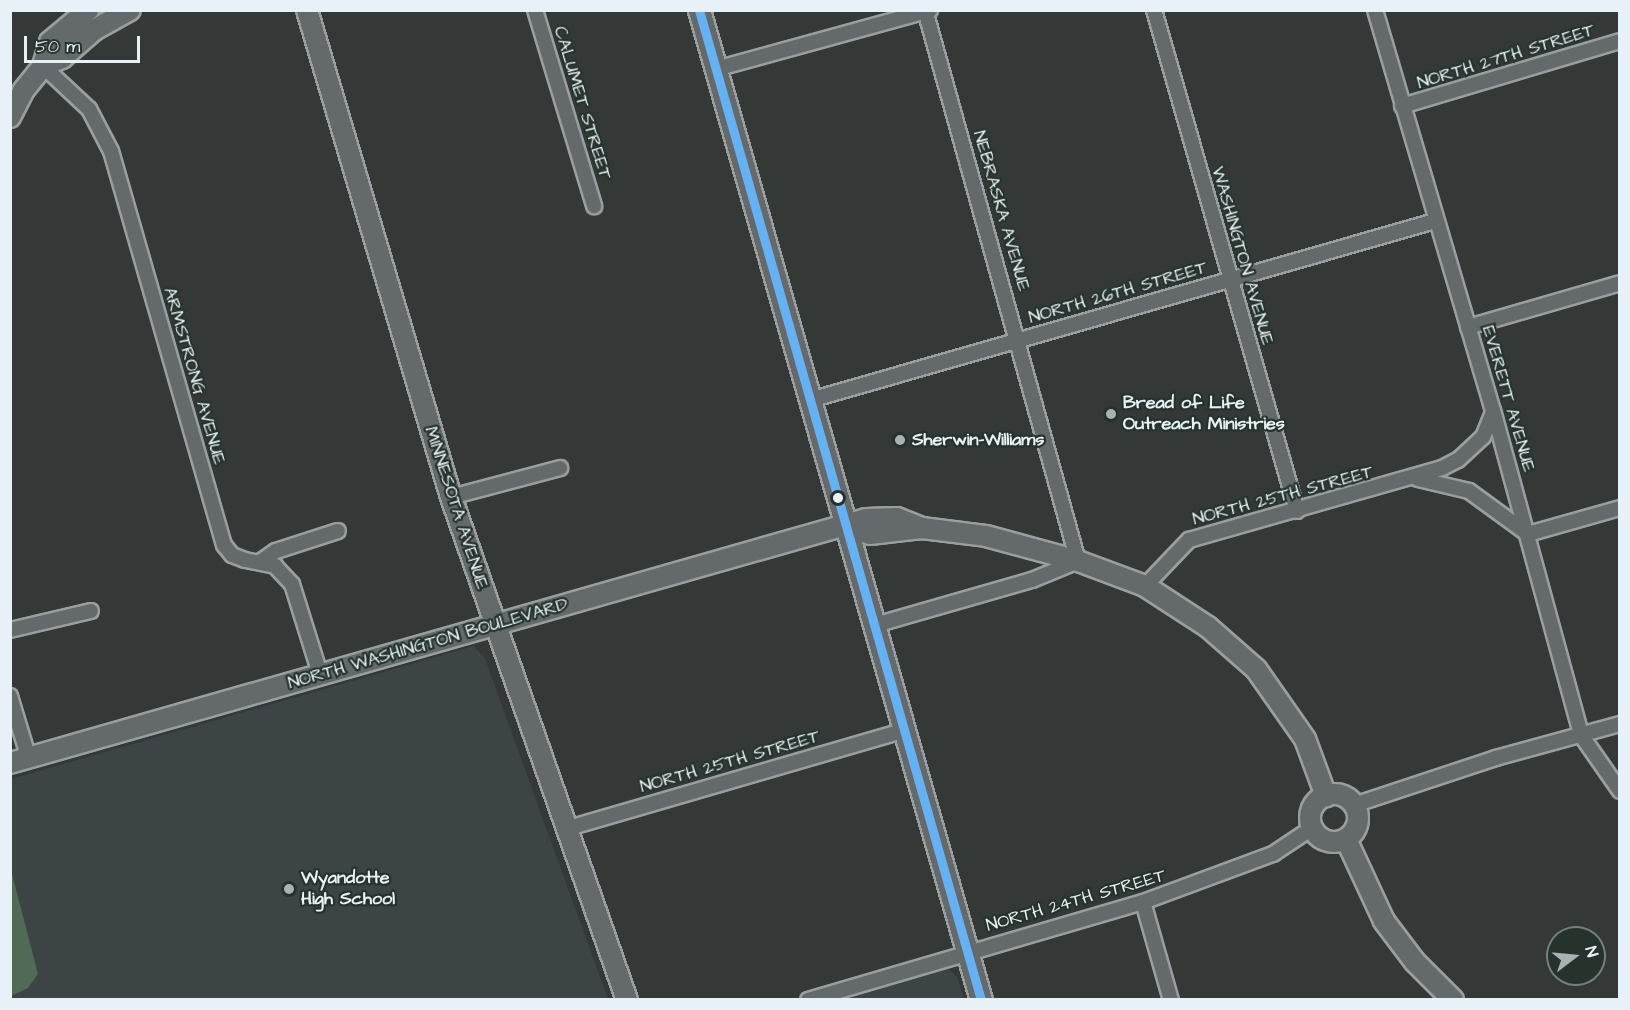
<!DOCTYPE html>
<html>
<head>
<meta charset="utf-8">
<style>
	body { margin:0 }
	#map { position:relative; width:1630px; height:1010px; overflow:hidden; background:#343938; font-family:"Architects Daughter",sans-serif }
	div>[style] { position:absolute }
	.built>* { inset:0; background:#3d4446 }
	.green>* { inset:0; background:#506a55 }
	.roads { filter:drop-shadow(2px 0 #9a9e9f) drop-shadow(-2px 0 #9a9e9f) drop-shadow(0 2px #9a9e9f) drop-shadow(0 -2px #9a9e9f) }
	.street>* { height:14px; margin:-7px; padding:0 7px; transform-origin:7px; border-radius:7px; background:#646a6b }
	.secondary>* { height:20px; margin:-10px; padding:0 10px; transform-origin:10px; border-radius:10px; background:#646a6b }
	.secondary>.ring { margin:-10px; padding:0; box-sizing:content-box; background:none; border:20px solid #646a6b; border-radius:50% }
	.primary>* { height:21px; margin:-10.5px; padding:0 10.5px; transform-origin:10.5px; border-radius:10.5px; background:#646a6b }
	.bus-1>* { height:9px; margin:-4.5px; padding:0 4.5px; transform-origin:4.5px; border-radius:4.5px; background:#66b1f2 }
	.dots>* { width:16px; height:16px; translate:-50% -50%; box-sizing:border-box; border:3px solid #26332d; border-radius:50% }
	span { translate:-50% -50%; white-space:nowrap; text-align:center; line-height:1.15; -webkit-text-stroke:4.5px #26332d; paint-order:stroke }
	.street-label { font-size:18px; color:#e8f1f8 }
	.poi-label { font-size:18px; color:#e8f1f8; font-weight:700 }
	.left { translate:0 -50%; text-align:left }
	.frame { position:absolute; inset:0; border:12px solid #e8f1f8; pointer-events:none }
	.north { position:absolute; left:1546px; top:926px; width:60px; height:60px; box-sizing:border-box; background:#26332d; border:2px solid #747f7e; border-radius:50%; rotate:74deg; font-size:16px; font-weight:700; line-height:24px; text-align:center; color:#e8f1f8 }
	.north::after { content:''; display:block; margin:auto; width:21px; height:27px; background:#a9b1b5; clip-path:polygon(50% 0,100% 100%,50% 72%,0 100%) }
	.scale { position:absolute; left:24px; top:36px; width:116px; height:27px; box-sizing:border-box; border:3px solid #e8f1f8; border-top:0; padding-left:8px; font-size:18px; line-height:21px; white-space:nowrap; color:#e8f1f8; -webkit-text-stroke:4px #26332d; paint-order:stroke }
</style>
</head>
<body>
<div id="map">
	<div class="built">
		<i style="clip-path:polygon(474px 646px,485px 659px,608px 999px,11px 1000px,11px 779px)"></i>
		<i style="clip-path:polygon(947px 968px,957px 977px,964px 999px,834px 999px)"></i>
	</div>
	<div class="green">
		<i style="clip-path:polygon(11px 870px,38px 974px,28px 988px,11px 996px)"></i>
	</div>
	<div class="roads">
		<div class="street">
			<i style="left:535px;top:10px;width:205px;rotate:73.2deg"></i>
			<i style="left:1154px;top:10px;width:521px;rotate:74.07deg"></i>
			<i style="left:1375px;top:10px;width:417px;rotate:73.6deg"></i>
			<i style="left:1493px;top:410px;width:337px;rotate:74.8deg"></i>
			<i style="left:1581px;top:735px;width:68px;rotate:55.1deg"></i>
			<i style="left:43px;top:66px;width:63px;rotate:43.1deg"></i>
			<i style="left:89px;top:109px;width:47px;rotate:62.4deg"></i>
			<i style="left:111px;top:151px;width:410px;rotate:74deg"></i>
			<i style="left:224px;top:545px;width:13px;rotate:51deg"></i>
			<i style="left:232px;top:555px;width:14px;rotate:21deg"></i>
			<i style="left:245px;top:560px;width:31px;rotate:11deg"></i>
			<i style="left:275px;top:566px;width:25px;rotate:47deg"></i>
			<i style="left:292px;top:584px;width:97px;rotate:72.7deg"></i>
			<i style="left:716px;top:69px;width:222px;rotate:-15.4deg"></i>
			<i style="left:1402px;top:106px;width:227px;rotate:-16.6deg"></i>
			<i style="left:1468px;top:327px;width:158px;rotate:-16.1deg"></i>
			<i style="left:810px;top:400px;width:650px;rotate:-15.98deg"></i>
			<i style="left:1418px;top:479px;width:52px;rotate:13.2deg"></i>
			<i style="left:1469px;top:491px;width:73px;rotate:36.1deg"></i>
			<i style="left:1528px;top:534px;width:96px;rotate:-15.8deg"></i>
			<i style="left:451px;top:497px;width:113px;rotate:-14.9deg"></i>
			<i style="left:260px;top:562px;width:19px;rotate:-35deg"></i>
			<i style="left:276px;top:551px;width:65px;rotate:-17.9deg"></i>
			<i style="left:1145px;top:586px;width:64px;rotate:-46.3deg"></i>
			<i style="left:1189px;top:540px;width:263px;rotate:-15.9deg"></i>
			<i style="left:1442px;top:468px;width:18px;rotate:-27deg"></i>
			<i style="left:1458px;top:460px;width:34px;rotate:-43deg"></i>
			<i style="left:1483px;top:437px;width:27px;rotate:-68deg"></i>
			<i style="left:875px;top:625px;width:163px;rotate:-16deg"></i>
			<i style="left:1032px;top:580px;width:50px;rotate:-22.4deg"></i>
			<i style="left:1078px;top:561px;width:572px;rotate:-105.52deg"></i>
			<i style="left:10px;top:630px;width:83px;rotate:-13.2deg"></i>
			<i style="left:10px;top:696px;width:66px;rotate:73.2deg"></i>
			<i style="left:1354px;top:805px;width:150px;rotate:-18.3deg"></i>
			<i style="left:1496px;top:758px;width:129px;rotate:-15.3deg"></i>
			<i style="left:565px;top:829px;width:354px;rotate:-16.2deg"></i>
			<i style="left:1143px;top:902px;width:102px;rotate:74.1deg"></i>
			<i style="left:808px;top:1000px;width:349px;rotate:-16.3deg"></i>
			<i style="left:1143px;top:902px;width:139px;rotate:-20.3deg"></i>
			<i style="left:1273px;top:854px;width:47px;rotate:-33.7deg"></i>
		</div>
		<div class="secondary">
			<i style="left:307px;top:10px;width:508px;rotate:73.53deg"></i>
			<i style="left:451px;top:497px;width:533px;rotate:70.72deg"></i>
			<i style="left:43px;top:66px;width:21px;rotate:-23deg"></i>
			<i style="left:62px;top:58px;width:43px;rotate:-41.2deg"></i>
			<i style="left:94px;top:30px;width:41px;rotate:-29.1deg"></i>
			<i style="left:10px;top:117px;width:29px;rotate:-63deg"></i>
			<i style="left:23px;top:91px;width:32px;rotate:-51deg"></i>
			<i style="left:43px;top:66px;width:25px;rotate:-74deg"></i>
			<i style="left:50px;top:42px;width:50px;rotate:-40.1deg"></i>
			<i style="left:847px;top:527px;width:24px;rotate:17deg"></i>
			<i style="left:870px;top:534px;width:52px;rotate:-6.6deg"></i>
			<i style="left:922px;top:528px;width:64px;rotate:7.1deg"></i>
			<i style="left:986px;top:536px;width:95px;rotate:15.2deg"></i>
			<i style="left:1078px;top:561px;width:72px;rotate:20.5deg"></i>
			<i style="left:1145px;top:586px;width:75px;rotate:33.1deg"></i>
			<i style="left:1208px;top:627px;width:64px;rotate:41.2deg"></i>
			<i style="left:1256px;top:669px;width:85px;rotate:55deg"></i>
			<i style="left:1305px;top:739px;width:61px;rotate:69.8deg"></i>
			<i style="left:10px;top:763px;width:890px;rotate:-15.91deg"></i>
			<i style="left:866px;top:519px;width:31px;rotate:-2deg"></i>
			<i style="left:897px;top:518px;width:27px;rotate:22deg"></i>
			<i class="ring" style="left:1310px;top:794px;width:28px;height:28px"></i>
			<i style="left:1346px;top:839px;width:90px;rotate:65.1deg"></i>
			<i style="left:1384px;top:921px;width:51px;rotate:52.9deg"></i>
			<i style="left:1415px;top:962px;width:54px;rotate:45deg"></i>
		</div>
		<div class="primary">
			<i style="left:699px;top:10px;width:1029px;rotate:74.1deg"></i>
		</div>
	</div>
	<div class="bus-1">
		<i style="left:699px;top:10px;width:1029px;rotate:74.1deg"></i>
	</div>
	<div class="dots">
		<i style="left:1111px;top:414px;background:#a9b1b5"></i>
		<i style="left:900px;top:440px;background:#a9b1b5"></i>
		<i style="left:838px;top:498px;background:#e8f1f8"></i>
		<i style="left:289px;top:889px;background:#a9b1b5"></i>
	</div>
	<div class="street-label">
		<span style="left:1506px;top:57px;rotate:-17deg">NORTH 27TH STREET</span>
		<span style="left:582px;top:103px;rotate:73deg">CALUMET STREET</span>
		<span style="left:1001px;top:211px;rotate:74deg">NEBRASKA AVENUE</span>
		<span style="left:1242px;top:256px;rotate:74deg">WASHINGTON AVENUE</span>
		<span style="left:1118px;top:293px;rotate:-16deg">NORTH 26TH STREET</span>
		<span style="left:194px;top:376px;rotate:74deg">ARMSTRONG AVENUE</span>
		<span style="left:1508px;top:399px;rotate:74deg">EVERETT AVENUE</span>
		<span style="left:1283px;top:496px;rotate:-15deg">NORTH 25TH STREET</span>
		<span style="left:456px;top:508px;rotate:72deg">MINNESOTA AVENUE</span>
		<span style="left:428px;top:644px;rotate:-16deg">NORTH WASHINGTON BOULEVARD</span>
		<span style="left:730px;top:762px;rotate:-16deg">NORTH 25TH STREET</span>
		<span style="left:1076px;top:901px;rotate:-16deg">NORTH 24TH STREET</span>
	</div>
	<div class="poi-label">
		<span class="left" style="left:1123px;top:414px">Bread of Life<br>Outreach Ministries</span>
		<span class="left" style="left:912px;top:440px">Sherwin-Williams</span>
		<span class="left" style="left:301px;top:889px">Wyandotte<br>High School</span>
	</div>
	<div class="frame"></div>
	<div class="north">N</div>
	<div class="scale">50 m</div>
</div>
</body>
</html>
